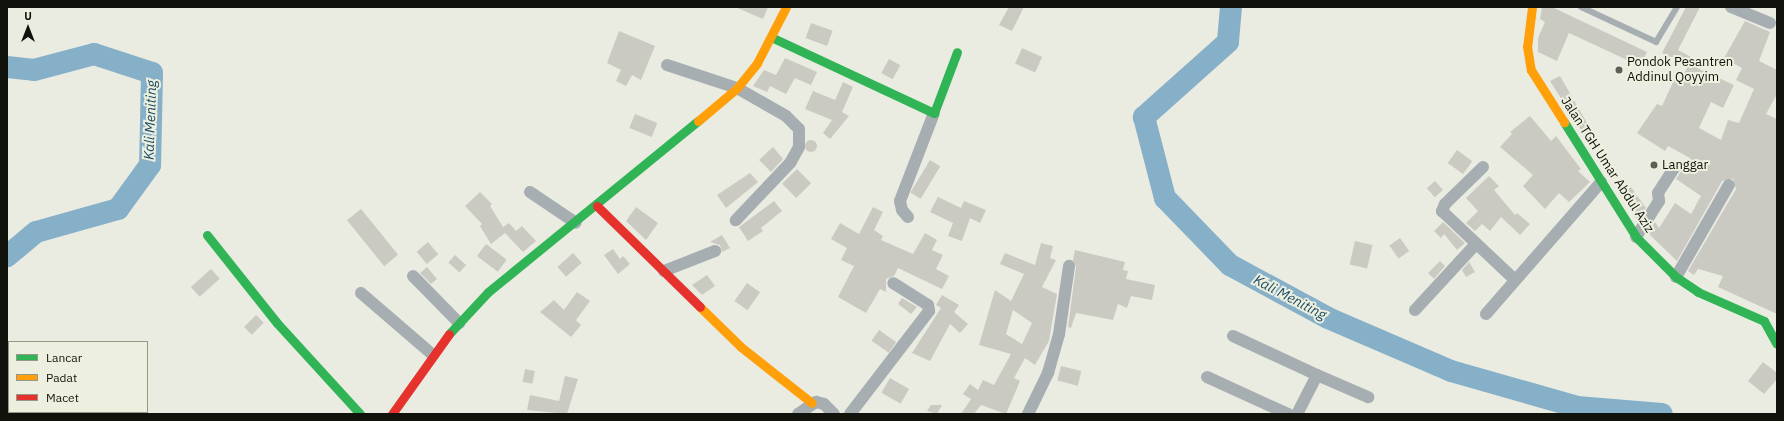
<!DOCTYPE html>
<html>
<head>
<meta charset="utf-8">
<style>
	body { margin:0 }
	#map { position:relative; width:1784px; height:421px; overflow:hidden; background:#eaece2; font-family:"IBM Plex Sans",sans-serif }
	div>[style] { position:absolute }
	.river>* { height:22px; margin:-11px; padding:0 11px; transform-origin:11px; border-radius:11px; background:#86b0c8 }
	.building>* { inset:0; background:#cacac3; transform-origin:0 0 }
	.round { border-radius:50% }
	.lane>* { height:6px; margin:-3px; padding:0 3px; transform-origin:3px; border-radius:3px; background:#a7aeb2 }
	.street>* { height:12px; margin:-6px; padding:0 6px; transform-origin:6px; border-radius:6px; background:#a7aeb2 }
	.fast>* { height:9px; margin:-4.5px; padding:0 4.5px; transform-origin:4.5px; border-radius:4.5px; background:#30b455 }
	.slow>* { height:9px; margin:-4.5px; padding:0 4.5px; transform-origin:4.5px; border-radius:4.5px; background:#ff9f0a }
	.jam>* { height:9px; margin:-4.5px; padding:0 4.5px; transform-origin:4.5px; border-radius:4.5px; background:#e5322d }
	.dots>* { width:11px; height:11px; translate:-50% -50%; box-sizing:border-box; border:2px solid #edf0de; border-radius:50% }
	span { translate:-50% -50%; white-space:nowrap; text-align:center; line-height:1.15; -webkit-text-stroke:4px #edf0de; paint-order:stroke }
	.poi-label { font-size:13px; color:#11120c }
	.left { translate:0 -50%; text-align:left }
	.street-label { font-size:13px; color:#11120c }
	.water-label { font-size:14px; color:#1c4b66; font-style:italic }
	.frame { position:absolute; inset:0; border:8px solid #11120c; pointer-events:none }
	.legend { position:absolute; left:8px; top:341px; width:140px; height:72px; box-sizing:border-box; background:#edf0de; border:1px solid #95978a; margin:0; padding:5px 7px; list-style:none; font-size:12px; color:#11120c }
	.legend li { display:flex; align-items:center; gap:8px; height:20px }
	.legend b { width:20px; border:1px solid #95978a }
	.north { position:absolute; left:8px; top:8px; width:40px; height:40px; -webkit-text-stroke:3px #edf0de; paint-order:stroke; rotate:0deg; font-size:11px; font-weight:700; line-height:16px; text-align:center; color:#11120c }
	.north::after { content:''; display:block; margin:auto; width:14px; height:18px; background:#11120c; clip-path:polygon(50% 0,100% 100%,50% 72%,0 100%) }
</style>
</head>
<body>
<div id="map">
	<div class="river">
		<i style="left:1231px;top:7px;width:35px;rotate:95deg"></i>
		<i style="left:1228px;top:42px;width:113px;rotate:138.2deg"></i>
		<i style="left:1144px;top:117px;width:84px;rotate:75.5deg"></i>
		<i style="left:1165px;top:198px;width:93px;rotate:45.9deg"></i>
		<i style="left:1230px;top:265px;width:111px;rotate:28.4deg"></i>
		<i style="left:1328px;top:318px;width:134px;rotate:23.3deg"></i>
		<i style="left:1451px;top:371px;width:131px;rotate:15.9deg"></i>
		<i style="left:1577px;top:407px;width:85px;rotate:4.7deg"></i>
		<i style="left:7px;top:67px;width:27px;rotate:6deg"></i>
		<i style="left:34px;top:70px;width:62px;rotate:-14.9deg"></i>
		<i style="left:94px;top:54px;width:61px;rotate:18.1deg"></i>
		<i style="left:152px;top:73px;width:92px;rotate:91.2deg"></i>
		<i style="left:150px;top:165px;width:54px;rotate:126deg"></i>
		<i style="left:118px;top:209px;width:85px;rotate:164.3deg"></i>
		<i style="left:36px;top:232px;width:38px;rotate:140deg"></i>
	</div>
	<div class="building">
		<i style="clip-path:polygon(735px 7px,768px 7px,763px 19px)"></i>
		<i style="clip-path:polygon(1009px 7px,1024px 7px,1012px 31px,999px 25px)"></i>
		<i style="clip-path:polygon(1542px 7px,1552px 7px,1647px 52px,1640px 66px,1569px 33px,1557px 61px,1538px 52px,1538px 38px,1545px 22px,1540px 19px)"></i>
		<i style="clip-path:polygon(1686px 7px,1700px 7px,1678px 50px,1700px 62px,1697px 68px,1734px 85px,1723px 108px,1711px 102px,1699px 128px,1721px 140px,1728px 120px,1739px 123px,1754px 89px,1736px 80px,1742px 68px,1724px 58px,1745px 21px,1770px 32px,1759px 61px,1777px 70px,1777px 94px,1766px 114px,1777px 119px,1777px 314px,1718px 287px,1723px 276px,1698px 269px,1694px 275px,1688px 271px,1736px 189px,1733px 179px,1722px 181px,1677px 261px,1648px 233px,1655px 222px,1659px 228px,1675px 203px,1691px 214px,1701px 196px,1676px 179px,1690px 158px,1668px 146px,1665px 151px,1637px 133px,1657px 104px,1662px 106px,1674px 80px,1679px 83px,1688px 66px,1662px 53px)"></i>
		<i style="left:811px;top:23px;width:23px;height:16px;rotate:20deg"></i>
		<i style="clip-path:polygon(619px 31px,655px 46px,641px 80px,632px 75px,626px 86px,616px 81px,621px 70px,607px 63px)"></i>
		<i style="left:1022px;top:48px;width:22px;height:17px;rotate:24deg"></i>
		<i style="clip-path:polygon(785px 58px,817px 72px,811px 85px,795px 78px,786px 94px,770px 86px,767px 92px,753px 86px,764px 70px,776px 75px)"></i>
		<i style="left:889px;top:59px;width:13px;height:16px;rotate:29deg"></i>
		<i style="clip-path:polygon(1560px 76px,1595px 137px,1588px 141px,1550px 81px)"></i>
		<i style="clip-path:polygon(843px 82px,853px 87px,842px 112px,849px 116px,830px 139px,823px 133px,832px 120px,805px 109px,813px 91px,835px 100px)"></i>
		<i style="left:635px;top:114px;width:24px;height:15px;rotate:22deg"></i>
		<i style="clip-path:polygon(1530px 116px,1551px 141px,1556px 136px,1581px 169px,1578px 171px,1590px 182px,1569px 202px,1559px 193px,1545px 209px,1523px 186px,1533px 175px,1500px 147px,1512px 134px,1510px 132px)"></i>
		<i class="round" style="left:805px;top:140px;width:12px;height:12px"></i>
		<i style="clip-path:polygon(773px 147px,783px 159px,771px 172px,759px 160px)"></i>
		<i style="left:1457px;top:150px;width:19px;height:16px;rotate:36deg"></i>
		<i style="left:930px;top:160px;width:12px;height:38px;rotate:31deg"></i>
		<i style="left:797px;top:169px;width:20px;height:21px;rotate:45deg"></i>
		<i style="clip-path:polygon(750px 173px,758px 182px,726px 208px,717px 195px)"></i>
		<i style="clip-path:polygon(1489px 176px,1499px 186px,1494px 190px,1515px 215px,1517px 213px,1530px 224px,1520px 235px,1501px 217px,1490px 231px,1482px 224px,1475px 231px,1466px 223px,1478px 211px,1466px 198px)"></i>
		<i style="left:1435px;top:181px;width:12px;height:11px;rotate:48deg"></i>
		<i style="clip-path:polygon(1631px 187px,1646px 208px,1638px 221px,1621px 194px)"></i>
		<i style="clip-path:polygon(480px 192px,492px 204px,490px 206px,503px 227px,509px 223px,516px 231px,522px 226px,536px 241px,523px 252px,505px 233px,491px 244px,480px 226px,482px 224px,465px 206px)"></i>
		<i style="clip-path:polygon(938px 197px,961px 208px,964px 201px,986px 210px,980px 223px,970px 218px,962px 241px,948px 236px,953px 223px,930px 212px)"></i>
		<i style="clip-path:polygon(774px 201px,782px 211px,761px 228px,763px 231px,748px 241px,739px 227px)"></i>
		<i style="clip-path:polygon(636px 207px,658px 223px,646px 240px,626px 221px)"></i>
		<i style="clip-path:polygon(873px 207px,883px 212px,874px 230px,883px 236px,881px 240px,913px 254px,925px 233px,937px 240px,932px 250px,943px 255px,936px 269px,949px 276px,942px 289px,898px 268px,894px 276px,886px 279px,886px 292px,880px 289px,866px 313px,838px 297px,854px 266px,841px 260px,847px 248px,831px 239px,840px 223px,859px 234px)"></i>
		<i style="left:361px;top:209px;width:59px;height:18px;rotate:51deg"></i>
		<i style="clip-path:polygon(1443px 222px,1465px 243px,1457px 250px,1444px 234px,1441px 238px,1434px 231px)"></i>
		<i style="clip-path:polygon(722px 235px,730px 248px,722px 252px,720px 245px,710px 242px)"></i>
		<i style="left:1400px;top:238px;width:16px;height:13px;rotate:55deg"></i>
		<i style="left:1355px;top:241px;width:18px;height:24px;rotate:13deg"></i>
		<i style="left:428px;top:242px;width:16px;height:15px;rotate:50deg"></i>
		<i style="clip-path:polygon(evenodd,1041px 243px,1053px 246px,1050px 258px,1056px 260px,1042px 287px,1057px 294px,1049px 341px,1035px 365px,1025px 358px,1014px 378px,1020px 381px,1006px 414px,981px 405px,974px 414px,961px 414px,971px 399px,963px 394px,970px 384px,978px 390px,983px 380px,994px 385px,1011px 354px,979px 345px,995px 290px,1011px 301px,1024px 274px,1000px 264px,1005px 253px,1035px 265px,1041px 243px,1013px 310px,1032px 323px,1022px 344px,1006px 334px,1013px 310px)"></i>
		<i style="left:486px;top:244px;width:26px;height:15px;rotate:37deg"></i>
		<i style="clip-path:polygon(613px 249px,620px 259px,623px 256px,630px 264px,618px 274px,604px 255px)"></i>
		<i style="clip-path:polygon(1075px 250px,1125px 262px,1123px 270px,1128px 271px,1126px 279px,1155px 285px,1152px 300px,1131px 296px,1127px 308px,1118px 304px,1113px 320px,1076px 313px,1071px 328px,1068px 327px,1076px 267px,1073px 260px)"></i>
		<i style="left:573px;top:253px;width:13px;height:21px;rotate:48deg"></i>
		<i style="left:455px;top:255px;width:15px;height:10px;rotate:42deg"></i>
		<i style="clip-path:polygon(1440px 261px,1445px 266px,1434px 279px,1428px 273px)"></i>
		<i style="clip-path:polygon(1469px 262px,1475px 272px,1466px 277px,1462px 270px)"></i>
		<i style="clip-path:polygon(427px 267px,437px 279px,431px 284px,420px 273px)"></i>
		<i style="left:211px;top:269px;width:13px;height:27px;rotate:48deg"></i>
		<i style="clip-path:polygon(707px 275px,715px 286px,702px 295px,692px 285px)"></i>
		<i style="left:747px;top:283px;width:16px;height:22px;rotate:35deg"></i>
		<i style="clip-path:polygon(577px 292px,590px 301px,576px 320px,581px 325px,571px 337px,540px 312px,554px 300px,564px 310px)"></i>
		<i style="clip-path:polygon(942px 295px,959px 305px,954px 312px,968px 324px,960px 333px,950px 324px,930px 361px,912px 353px,941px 308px,936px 305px)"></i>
		<i style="clip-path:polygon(902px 298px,917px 307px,911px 314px,898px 304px)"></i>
		<i style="left:256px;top:315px;width:11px;height:17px;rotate:45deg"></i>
		<i style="left:879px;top:330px;width:21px;height:13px;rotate:35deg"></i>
		<i style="clip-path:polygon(1763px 362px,1777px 373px,1777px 379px,1764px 394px,1748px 381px)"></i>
		<i style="left:1061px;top:366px;width:21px;height:15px;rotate:14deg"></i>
		<i style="left:525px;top:369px;width:10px;height:13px;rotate:11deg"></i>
		<i style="clip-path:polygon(565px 376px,578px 379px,567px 414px,527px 410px,530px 395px,559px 401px)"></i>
		<i style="left:890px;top:378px;width:22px;height:17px;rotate:30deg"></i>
		<i style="clip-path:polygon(931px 405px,942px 405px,937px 414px,927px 411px)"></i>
	</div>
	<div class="lane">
		<i style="left:1581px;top:7px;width:83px;rotate:25deg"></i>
		<i style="left:1656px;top:42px;width:41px;rotate:-59deg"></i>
	</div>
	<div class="street">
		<i style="left:1731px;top:7px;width:42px;rotate:22.3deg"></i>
		<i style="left:667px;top:65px;width:74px;rotate:18.2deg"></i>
		<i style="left:737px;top:88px;width:56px;rotate:29.7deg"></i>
		<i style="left:786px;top:116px;width:18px;rotate:45deg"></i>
		<i style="left:799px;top:129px;width:18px;rotate:90deg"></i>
		<i style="left:799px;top:147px;width:18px;rotate:119deg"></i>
		<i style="left:790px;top:163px;width:79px;rotate:133.5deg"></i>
		<i style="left:1483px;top:167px;width:53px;rotate:135.8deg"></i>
		<i style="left:1445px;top:204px;width:8px;rotate:113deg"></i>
		<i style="left:1442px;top:211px;width:100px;rotate:43.4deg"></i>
		<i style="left:530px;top:192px;width:55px;rotate:34deg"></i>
		<i style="left:908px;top:217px;width:9px;rotate:-131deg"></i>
		<i style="left:902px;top:210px;width:9px;rotate:-103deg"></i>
		<i style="left:900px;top:201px;width:94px;rotate:-68.9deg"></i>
		<i style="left:1636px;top:237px;width:43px;rotate:-57.4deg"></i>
		<i style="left:1659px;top:201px;width:8px;rotate:-97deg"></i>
		<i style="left:1658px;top:193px;width:30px;rotate:-57deg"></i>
		<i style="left:664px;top:271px;width:55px;rotate:-21.4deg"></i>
		<i style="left:413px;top:276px;width:66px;rotate:45.6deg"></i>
		<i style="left:1676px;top:277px;width:106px;rotate:-60.1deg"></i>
		<i style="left:361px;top:293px;width:95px;rotate:40.7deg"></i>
		<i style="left:1415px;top:310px;width:88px;rotate:-47.3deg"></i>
		<i style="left:1486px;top:314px;width:175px;rotate:-48.9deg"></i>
		<i style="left:1233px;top:336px;width:93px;rotate:24.9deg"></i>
		<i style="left:1317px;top:375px;width:44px;rotate:117.1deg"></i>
		<i style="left:1317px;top:375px;width:56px;rotate:23.3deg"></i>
		<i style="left:1207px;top:377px;width:89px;rotate:24.6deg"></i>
		<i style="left:798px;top:414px;width:22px;rotate:-34deg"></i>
		<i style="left:816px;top:402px;width:8px;rotate:14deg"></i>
		<i style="left:824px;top:404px;width:14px;rotate:45deg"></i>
		<i style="left:850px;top:414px;width:130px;rotate:-52.5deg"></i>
		<i style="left:929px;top:311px;width:6px;rotate:-99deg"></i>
		<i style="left:928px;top:305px;width:41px;rotate:-147.8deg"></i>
		<i style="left:1028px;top:414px;width:46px;rotate:-64deg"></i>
		<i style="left:1048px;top:373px;width:41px;rotate:-74.2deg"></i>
		<i style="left:1059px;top:334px;width:69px;rotate:-81.6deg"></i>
	</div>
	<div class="fast">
		<i style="left:771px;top:37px;width:180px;rotate:25deg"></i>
		<i style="left:934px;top:113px;width:65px;rotate:-69.3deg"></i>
		<i style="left:1564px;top:122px;width:136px;rotate:57.9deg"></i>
		<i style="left:1636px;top:237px;width:57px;rotate:45deg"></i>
		<i style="left:1676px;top:277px;width:27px;rotate:34deg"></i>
		<i style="left:1698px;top:292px;width:72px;rotate:23.7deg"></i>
		<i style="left:1764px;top:321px;width:26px;rotate:61deg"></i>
		<i style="left:207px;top:235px;width:112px;rotate:51.5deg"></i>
		<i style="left:277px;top:323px;width:123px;rotate:47.6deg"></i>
		<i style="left:449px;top:334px;width:57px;rotate:-47.1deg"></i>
		<i style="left:488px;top:292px;width:271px;rotate:-39.2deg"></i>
	</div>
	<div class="slow">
		<i style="left:1532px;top:7px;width:39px;rotate:97deg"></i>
		<i style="left:1527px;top:46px;width:24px;rotate:81deg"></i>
		<i style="left:1531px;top:70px;width:62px;rotate:57.6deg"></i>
		<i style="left:698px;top:121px;width:51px;rotate:-40.2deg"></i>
		<i style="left:737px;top:88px;width:32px;rotate:-51deg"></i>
		<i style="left:757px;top:63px;width:63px;rotate:-62.6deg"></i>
		<i style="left:700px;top:307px;width:57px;rotate:44.3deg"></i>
		<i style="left:741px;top:347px;width:90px;rotate:38.3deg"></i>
	</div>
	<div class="jam">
		<i style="left:597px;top:206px;width:144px;rotate:44.4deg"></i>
		<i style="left:392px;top:414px;width:98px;rotate:-54.5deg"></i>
	</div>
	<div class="dots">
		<i style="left:1619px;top:70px;background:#5d5e57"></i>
		<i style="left:1654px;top:165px;background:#5d5e57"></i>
	</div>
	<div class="poi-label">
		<span class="left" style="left:1627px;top:70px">Pondok Pesantren<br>Addinul Qoyyim</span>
		<span class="left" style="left:1662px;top:165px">Langgar</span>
	</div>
	<div class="street-label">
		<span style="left:1607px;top:165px;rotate:57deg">Jalan TGH Umar Abdul Aziz</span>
	</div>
	<div class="water-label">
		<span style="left:150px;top:120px;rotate:-88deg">Kali Meniting</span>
		<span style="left:1290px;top:297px;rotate:28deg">Kali Meniting</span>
	</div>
	<div class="frame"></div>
	<ul class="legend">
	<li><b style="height:5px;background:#30b455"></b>Lancar</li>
	<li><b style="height:5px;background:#ff9f0a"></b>Padat</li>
	<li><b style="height:5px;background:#e5322d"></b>Macet</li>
	</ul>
	<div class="north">U</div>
</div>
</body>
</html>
